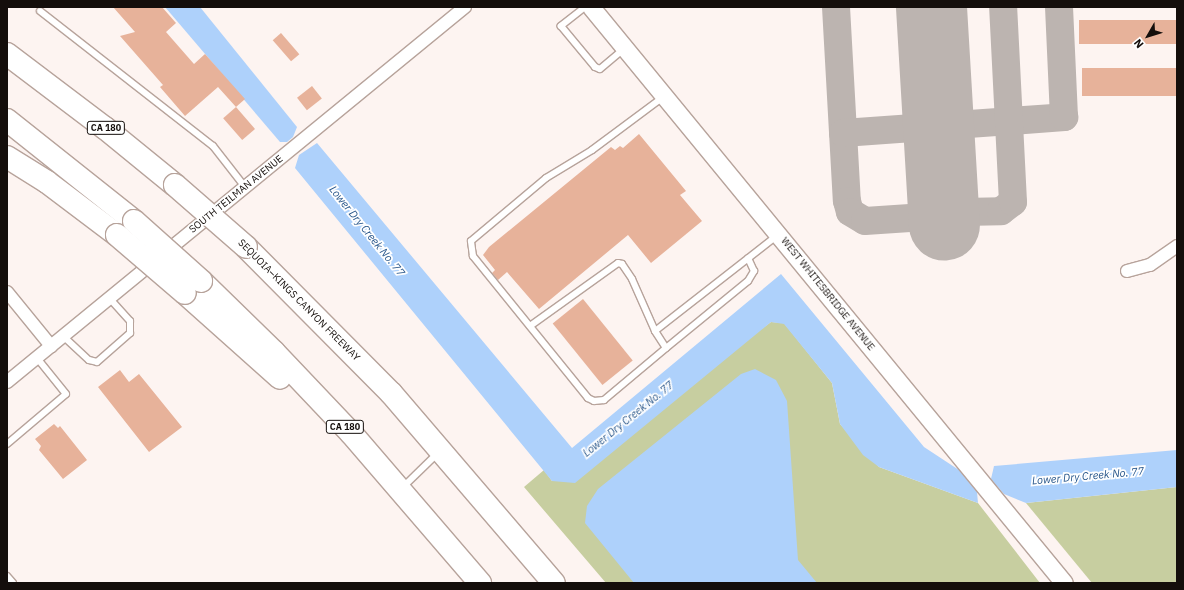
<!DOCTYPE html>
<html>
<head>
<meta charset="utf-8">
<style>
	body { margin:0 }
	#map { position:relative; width:1184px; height:590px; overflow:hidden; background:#fdf4f1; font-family:"IBM Plex Sans",sans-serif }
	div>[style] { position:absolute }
	.green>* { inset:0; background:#c7cea0 }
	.water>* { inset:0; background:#aed1fb }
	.taxiway>* { height:28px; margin:-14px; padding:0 14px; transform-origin:14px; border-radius:14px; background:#bcb4b0 }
	.runway>* { height:71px; margin:-35.5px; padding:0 35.5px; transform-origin:35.5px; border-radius:35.5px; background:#bcb4b0 }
	.building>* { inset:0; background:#e7b29a; transform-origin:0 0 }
	.roads { filter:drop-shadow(1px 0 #b7a39b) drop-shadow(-1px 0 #b7a39b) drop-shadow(0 1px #b7a39b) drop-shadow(0 -1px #b7a39b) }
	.service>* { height:6px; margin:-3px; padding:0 3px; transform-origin:3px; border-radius:3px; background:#fff }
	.minor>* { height:12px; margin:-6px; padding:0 6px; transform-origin:6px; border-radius:6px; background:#fff }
	.secondary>* { height:17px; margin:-8.5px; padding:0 8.5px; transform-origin:8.5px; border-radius:8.5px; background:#fff }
	.motorway>* { height:22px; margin:-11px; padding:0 11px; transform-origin:11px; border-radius:11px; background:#fff }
	.bridges { filter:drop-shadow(1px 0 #b7a39b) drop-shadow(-1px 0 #b7a39b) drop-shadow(0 1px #b7a39b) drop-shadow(0 -1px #b7a39b) }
	.motorway-bridge>* { height:22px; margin:-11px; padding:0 11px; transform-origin:11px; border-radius:11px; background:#fff }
	span { translate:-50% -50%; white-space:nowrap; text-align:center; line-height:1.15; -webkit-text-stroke:3.5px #fff; paint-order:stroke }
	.shield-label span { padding:1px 3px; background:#fff; border:1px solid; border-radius:3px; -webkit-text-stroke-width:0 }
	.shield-label { font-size:9px; color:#140e0b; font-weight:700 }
	.street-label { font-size:10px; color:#140e0b }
	.water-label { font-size:11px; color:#29578b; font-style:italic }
	.frame { position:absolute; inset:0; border:8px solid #140e0b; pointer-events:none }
	.north { position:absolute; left:1128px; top:16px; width:40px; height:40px; -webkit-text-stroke:3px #fff; paint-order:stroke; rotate:231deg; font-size:11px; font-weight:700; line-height:16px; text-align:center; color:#140e0b }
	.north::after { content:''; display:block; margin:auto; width:14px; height:18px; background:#140e0b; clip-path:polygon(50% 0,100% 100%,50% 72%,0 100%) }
</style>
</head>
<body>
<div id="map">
	<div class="green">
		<i style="clip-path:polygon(771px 322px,784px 323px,832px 383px,840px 424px,879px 467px,978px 503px,1040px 583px,606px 583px,524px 487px,544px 470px,552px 481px)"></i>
		<i style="clip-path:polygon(1177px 487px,1177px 583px,1092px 583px,1026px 503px)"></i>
	</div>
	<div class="water">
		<i style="clip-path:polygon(165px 7px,200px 7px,297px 127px,293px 137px,287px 142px,280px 142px)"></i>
		<i style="clip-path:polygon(317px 143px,572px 448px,781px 274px,924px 447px,959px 470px,977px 492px,978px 503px,879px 467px,863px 455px,840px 424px,832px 383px,784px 324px,771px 322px,575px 483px,552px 481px,295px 168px,299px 155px)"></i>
		<i style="clip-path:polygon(755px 369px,776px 380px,787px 401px,798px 560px,817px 583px,634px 583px,585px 523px,587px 506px,598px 489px,741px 374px)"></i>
		<i style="clip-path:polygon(1177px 450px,1177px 487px,1026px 503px,1004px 494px,991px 479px,994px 466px)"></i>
	</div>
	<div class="taxiway">
		<i style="left:836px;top:7px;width:194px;rotate:86.8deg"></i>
		<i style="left:847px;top:201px;width:11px;rotate:75deg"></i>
		<i style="left:850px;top:212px;width:17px;rotate:31deg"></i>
		<i style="left:865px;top:221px;width:60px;rotate:-3.8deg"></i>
		<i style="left:925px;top:217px;width:6px;rotate:-18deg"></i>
		<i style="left:931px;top:215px;width:12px;rotate:-48deg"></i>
		<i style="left:939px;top:206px;width:24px;rotate:-85deg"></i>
		<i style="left:843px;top:133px;width:222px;rotate:-4.1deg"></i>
		<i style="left:1064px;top:117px;width:110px;rotate:-92.6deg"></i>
		<i style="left:941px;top:182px;width:24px;rotate:68deg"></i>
		<i style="left:950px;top:204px;width:14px;rotate:34deg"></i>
		<i style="left:962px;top:212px;width:39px;rotate:-1deg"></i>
		<i style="left:1001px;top:211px;width:15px;rotate:-37deg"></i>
		<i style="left:1013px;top:202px;width:195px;rotate:-92.9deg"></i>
	</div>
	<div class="runway">
		<i style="left:931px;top:7px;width:218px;rotate:86.6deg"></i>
	</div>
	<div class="building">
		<i style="clip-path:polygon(113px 7px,162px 7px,176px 23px,166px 32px,194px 64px,205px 54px,245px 99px,236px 107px,218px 87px,185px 116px,160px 87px,163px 85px,120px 36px,135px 32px)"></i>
		<i style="left:1177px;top:20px;width:24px;height:98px;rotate:90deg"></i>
		<i style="left:281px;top:33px;width:28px;height:11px;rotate:49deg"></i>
		<i style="left:1177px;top:68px;width:28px;height:95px;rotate:90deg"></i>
		<i style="left:312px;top:86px;width:16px;height:19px;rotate:52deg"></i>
		<i style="left:236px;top:107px;width:29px;height:17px;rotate:49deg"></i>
		<i style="clip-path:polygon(639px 134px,686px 191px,680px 195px,702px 221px,651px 263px,628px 235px,539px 309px,507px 272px,498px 280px,492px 273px,495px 270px,483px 255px,489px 247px,611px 147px,615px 150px,620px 146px,623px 148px)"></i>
		<i style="left:583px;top:299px;width:79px;height:39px;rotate:51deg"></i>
		<i style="clip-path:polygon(120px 370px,129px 382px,139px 374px,182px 427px,149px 452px,98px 387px)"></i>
		<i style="clip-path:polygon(54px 424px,58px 428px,60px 426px,87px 460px,63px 479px,39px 450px,41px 446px,35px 439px)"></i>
	</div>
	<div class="roads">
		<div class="service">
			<i style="left:585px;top:7px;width:31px;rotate:142deg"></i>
			<i style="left:561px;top:26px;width:53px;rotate:50.3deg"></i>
			<i style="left:595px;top:67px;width:5px;rotate:22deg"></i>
			<i style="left:600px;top:69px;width:31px;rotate:-40deg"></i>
			<i style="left:40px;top:11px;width:219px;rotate:38deg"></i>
			<i style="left:213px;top:146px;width:52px;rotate:52deg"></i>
			<i style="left:530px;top:326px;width:108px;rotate:-35.6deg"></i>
			<i style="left:618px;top:263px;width:4px;rotate:14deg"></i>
			<i style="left:622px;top:264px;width:18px;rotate:56deg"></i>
			<i style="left:632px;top:279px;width:57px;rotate:66.1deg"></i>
			<i style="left:655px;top:331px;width:20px;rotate:57deg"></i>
			<i style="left:666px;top:348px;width:81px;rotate:140deg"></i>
			<i style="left:604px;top:400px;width:10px;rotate:174deg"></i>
			<i style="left:594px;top:401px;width:7px;rotate:-153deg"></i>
			<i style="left:588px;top:398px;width:183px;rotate:-129deg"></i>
			<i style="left:473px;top:256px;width:15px;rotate:-98deg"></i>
			<i style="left:471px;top:241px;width:98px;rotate:-40deg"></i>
			<i style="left:546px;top:178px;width:54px;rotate:-31.3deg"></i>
			<i style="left:592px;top:150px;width:89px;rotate:-36.7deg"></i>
			<i style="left:655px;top:331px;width:156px;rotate:-38deg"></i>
			<i style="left:63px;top:336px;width:35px;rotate:43deg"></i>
			<i style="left:89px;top:360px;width:8px;rotate:14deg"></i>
			<i style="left:97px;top:362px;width:44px;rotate:-41.3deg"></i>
			<i style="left:130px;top:333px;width:12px;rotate:-90deg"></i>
			<i style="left:130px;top:321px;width:31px;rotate:-132deg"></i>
			<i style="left:666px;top:348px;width:106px;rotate:-39.3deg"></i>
			<i style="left:748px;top:281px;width:12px;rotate:-59deg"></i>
			<i style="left:754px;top:271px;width:14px;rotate:-115deg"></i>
			<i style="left:7px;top:444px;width:77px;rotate:-40.3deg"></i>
			<i style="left:66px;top:394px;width:46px;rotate:-128.9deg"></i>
			<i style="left:403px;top:487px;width:49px;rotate:-44.2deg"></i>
			<i style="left:7px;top:576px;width:9px;rotate:49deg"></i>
		</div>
		<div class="minor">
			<i style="left:1127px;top:271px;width:24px;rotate:-15deg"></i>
			<i style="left:1150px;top:265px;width:33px;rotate:-35deg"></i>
			<i style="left:7px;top:292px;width:70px;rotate:50.8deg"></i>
			<i style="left:7px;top:382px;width:592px;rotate:-39.31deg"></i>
		</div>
		<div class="secondary">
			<i style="left:591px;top:7px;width:745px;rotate:50.61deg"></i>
		</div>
		<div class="motorway">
			<i style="left:7px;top:54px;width:123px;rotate:37.1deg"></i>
			<i style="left:105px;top:128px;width:90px;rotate:39.2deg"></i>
			<i style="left:7px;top:120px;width:162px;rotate:38.5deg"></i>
			<i style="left:7px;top:157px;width:47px;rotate:32deg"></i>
			<i style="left:47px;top:182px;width:88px;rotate:37.1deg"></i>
			<i style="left:246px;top:247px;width:206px;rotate:45.2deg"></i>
			<i style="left:391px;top:393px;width:250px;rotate:49.4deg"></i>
			<i style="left:201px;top:281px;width:102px;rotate:44.2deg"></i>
			<i style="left:274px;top:352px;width:112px;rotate:46.5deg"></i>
			<i style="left:351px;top:433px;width:198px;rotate:49.3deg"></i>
			<i style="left:185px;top:293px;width:127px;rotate:41.8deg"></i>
		</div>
	</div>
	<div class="bridges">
		<div class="motorway-bridge">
			<i style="left:175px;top:185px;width:94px;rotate:41.1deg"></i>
			<i style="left:134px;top:221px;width:90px;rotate:41.8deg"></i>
			<i style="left:117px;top:235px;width:89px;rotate:40.5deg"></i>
		</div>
	</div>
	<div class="shield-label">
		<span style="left:106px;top:128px">CA 180</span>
		<span style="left:345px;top:427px">CA 180</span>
	</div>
	<div class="street-label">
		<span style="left:236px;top:194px;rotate:-39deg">SOUTH TEILMAN AVENUE</span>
		<span style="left:828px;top:294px;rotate:51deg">WEST WHITESBRIDGE AVENUE</span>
		<span style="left:299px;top:300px;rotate:45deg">SEQUOIA–KINGS CANYON FREEWAY</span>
	</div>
	<div class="water-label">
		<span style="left:367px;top:231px;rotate:51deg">Lower Dry Creek No. 77</span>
		<span style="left:628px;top:419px;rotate:-39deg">Lower Dry Creek No. 77</span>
		<span style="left:1088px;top:476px;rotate:-5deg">Lower Dry Creek No. 77</span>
	</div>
	<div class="frame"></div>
	<div class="north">N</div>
</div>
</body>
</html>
